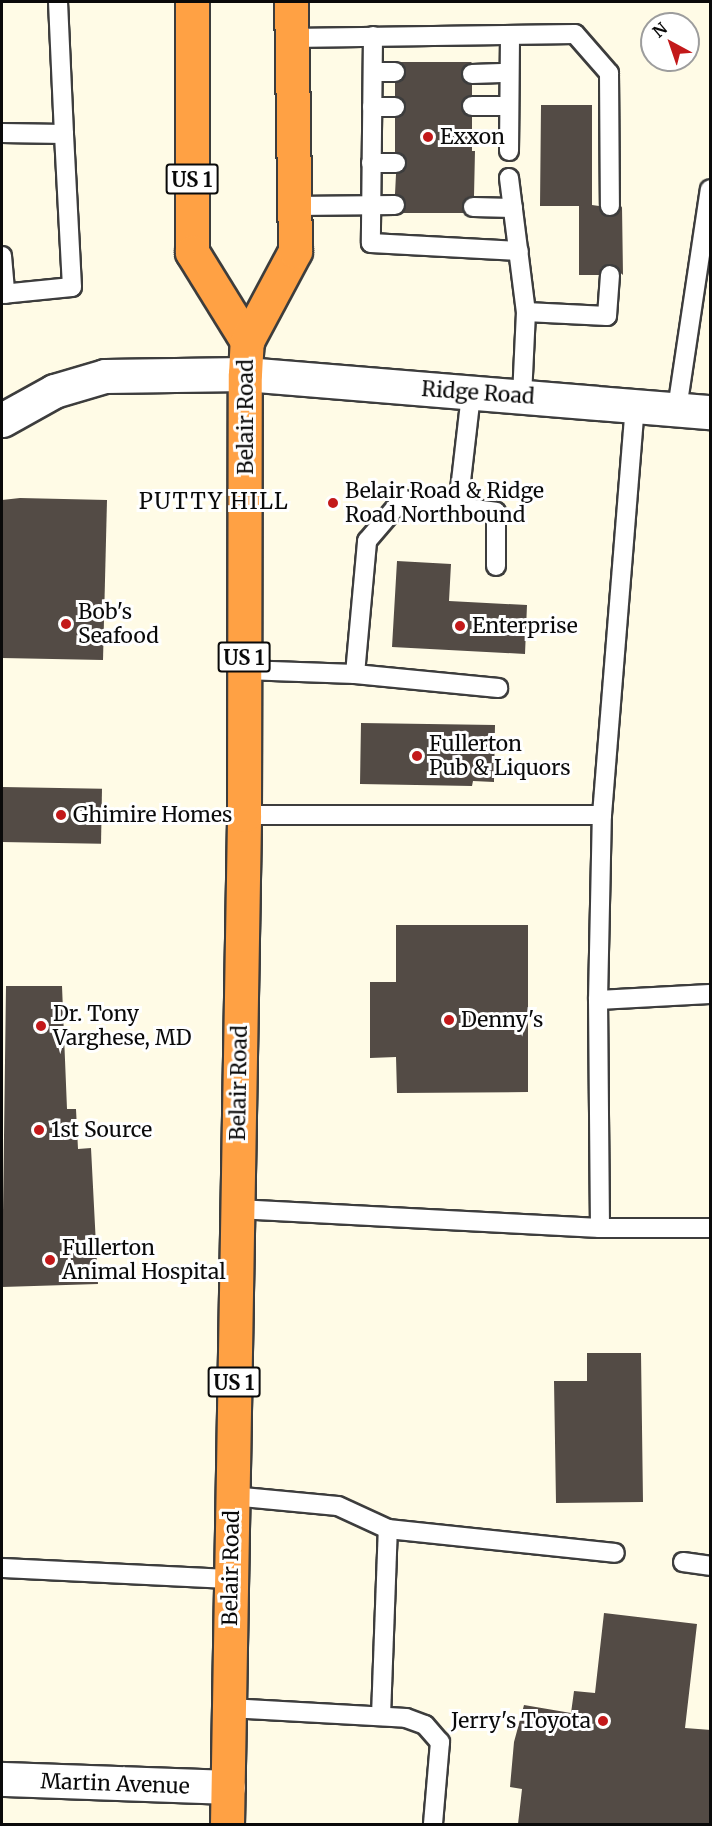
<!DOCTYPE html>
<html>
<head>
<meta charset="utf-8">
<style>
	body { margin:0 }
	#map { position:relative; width:712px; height:1826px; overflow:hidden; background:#fffbe6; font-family:Merriweather,serif }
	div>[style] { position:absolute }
	.building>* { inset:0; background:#534b45; transform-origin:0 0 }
	.roads { filter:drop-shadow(2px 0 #3d3d3d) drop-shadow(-2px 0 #3d3d3d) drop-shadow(0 2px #3d3d3d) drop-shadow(0 -2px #3d3d3d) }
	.lane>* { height:18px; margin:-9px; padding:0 9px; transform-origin:9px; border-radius:9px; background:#fff }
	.street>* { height:33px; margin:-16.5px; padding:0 16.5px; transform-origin:16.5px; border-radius:16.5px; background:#fff }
	.highway>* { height:33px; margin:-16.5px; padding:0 16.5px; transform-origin:16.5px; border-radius:16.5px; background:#ffa144 }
	.dots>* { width:16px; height:16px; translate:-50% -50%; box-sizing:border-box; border:3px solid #fff; border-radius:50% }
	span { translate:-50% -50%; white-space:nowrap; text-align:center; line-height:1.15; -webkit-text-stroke:6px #fff; paint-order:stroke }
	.shield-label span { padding:2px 4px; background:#fff; border:2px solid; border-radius:4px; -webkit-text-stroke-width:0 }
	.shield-label { font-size:20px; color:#0a0a0a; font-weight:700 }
	.poi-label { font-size:21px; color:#0a0a0a }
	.left { translate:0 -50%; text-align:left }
	.right { translate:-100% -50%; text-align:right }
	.street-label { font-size:21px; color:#0a0a0a }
	.neighbourhood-label { font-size:22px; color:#0a0a0a; letter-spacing:1.5px }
	.frame { position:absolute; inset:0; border:3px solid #0a0a0a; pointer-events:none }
	.north { position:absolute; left:640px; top:12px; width:60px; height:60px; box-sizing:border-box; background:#fff; border:2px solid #9d9d9d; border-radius:50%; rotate:320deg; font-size:16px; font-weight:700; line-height:24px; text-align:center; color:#0a0a0a }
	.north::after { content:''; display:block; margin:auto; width:21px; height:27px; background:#c3191a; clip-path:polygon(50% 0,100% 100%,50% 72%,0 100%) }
</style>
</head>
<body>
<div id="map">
	<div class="building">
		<i style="clip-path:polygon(400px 62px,472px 62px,461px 74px,463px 80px,472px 85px,472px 95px,463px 100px,461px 107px,472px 117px,472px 151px,475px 151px,474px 196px,463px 202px,464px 213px,402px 213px,405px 200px,395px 194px,396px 174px,402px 172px,407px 164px,405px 157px,395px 152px,395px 118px,406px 108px,404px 101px,395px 96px,395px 83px,406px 73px)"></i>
		<i style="clip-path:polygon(541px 105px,592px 105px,592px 205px,599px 206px,601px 212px,609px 217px,616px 215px,622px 206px,623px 275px,610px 264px,601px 268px,599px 275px,579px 275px,579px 206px,540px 206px)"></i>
		<i style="clip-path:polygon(20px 498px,107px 500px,103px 660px,2px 658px,2px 500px)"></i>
		<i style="clip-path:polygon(397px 561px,451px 564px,449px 601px,527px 605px,525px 654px,392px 647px)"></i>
		<i style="clip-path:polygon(361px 723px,495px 725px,494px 782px,473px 781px,472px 786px,360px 784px)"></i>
		<i style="left:2px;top:787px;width:100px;height:55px;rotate:1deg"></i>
		<i style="clip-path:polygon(396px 925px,528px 925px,528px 1092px,397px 1093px,396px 1057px,370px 1058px,370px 982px,396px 982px)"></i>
		<i style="clip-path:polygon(6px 986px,62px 986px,67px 1109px,76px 1109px,78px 1149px,91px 1148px,98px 1284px,2px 1287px)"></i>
		<i style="clip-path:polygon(587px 1353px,641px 1353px,643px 1502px,556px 1503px,554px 1381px,587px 1381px)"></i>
		<i style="clip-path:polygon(604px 1613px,697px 1624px,685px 1728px,711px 1730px,711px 1824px,518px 1824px,522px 1789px,510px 1787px,514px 1742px,524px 1705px,571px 1713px,574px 1691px,595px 1693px)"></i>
	</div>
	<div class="roads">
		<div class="lane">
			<i style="left:373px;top:36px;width:207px;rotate:90.6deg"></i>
			<i style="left:371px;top:243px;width:148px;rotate:3.1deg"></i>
			<i style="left:291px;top:38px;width:284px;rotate:-0.8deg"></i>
			<i style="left:575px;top:34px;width:52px;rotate:48.9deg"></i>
			<i style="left:609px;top:73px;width:133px;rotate:89.6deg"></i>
			<i style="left:373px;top:72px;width:22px"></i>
			<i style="left:472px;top:74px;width:37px;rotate:-2deg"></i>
			<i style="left:472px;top:106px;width:37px"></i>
			<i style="left:372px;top:107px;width:23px"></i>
			<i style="left:2px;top:133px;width:62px;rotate:0.9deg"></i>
			<i style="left:64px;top:134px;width:132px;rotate:-92.6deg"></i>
			<i style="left:509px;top:151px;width:116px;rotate:-89.5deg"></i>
			<i style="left:371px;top:163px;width:25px"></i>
			<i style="left:509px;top:178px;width:135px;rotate:82.8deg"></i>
			<i style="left:526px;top:312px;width:84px;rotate:92.7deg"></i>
			<i style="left:294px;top:206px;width:101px;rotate:-0.6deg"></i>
			<i style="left:473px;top:207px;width:40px;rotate:1.4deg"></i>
			<i style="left:2px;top:256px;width:38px;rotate:85deg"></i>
			<i style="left:2px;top:294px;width:70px;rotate:-5.7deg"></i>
			<i style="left:72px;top:287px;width:153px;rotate:-93deg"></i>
			<i style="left:526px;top:312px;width:81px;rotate:2.8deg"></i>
			<i style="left:607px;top:316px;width:41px;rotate:-85.8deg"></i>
			<i style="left:677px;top:409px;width:222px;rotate:-81.5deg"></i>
			<i style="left:458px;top:507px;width:38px;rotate:7deg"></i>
			<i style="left:496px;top:512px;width:54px;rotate:90deg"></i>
			<i style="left:244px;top:670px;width:111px;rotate:2.1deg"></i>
			<i style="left:355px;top:674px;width:144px;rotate:5.6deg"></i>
			<i style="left:355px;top:674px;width:134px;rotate:-84.8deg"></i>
			<i style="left:367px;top:541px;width:54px;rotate:-49.5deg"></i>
			<i style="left:402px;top:500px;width:56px;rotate:7.1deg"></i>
			<i style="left:458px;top:507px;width:113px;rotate:-83.4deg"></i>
			<i style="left:244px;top:815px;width:358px"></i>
			<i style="left:602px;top:815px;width:412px;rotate:-85.4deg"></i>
			<i style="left:598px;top:1000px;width:112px;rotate:-3.1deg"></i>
			<i style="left:237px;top:1209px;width:363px;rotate:3deg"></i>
			<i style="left:600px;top:1228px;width:110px"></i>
			<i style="left:600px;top:1228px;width:228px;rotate:-90.5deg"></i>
			<i style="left:598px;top:1000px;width:185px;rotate:-88.8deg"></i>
			<i style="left:232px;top:1496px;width:106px;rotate:5.4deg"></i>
			<i style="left:338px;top:1506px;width:55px;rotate:24.7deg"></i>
			<i style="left:388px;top:1529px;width:228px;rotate:6deg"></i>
			<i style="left:683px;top:1562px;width:27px;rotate:8deg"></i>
			<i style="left:2px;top:1568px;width:228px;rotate:2.8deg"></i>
			<i style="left:229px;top:1708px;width:177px;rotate:3.2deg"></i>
			<i style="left:406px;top:1718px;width:20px;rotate:20deg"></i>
			<i style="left:425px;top:1725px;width:23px;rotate:49deg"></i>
			<i style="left:440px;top:1742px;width:82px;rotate:94.9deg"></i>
			<i style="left:381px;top:1716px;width:187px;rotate:-87.9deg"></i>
		</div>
		<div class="street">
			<i style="left:2px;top:420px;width:60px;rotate:-29.1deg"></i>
			<i style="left:54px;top:391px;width:53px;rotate:-16.4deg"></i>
			<i style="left:105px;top:376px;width:140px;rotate:-0.8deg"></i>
			<i style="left:245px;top:374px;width:467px;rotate:4.7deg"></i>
			<i style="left:2px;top:1779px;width:226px;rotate:2deg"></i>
		</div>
		<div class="highway">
			<i style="left:192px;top:2px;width:250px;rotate:90deg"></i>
			<i style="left:192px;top:252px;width:105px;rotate:58.3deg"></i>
			<i style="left:227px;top:1824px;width:1009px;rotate:-89.03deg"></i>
			<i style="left:244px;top:815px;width:441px;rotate:-89.9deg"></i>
			<i style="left:245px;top:374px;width:33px;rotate:-87deg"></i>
			<i style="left:247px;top:341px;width:102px;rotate:-61.9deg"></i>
			<i style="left:295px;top:251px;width:249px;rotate:-90.9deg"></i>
		</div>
	</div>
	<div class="dots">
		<i style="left:428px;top:137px;background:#c3191a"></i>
		<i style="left:333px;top:503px;background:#c3191a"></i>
		<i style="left:66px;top:624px;background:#c3191a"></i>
		<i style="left:460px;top:626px;background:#c3191a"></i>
		<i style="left:417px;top:756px;background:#c3191a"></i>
		<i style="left:61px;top:815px;background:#c3191a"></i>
		<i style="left:449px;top:1020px;background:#c3191a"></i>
		<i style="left:41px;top:1026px;background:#c3191a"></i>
		<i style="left:39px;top:1130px;background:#c3191a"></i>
		<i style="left:50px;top:1260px;background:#c3191a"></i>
		<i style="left:603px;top:1721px;background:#c3191a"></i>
	</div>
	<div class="shield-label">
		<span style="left:192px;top:179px">US 1</span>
		<span style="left:244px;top:657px">US 1</span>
		<span style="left:234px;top:1382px">US 1</span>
	</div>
	<div class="poi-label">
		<span class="left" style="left:440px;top:137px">Exxon</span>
		<span class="left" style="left:345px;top:503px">Belair Road &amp; Ridge<br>Road Northbound</span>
		<span class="left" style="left:78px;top:624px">Bob's<br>Seafood</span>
		<span class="left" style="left:472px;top:626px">Enterprise</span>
		<span class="left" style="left:429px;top:756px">Fullerton<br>Pub &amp; Liquors</span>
		<span class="left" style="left:73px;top:815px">Ghimire Homes</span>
		<span class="left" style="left:53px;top:1026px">Dr. Tony<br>Varghese, MD</span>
		<span class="left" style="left:461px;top:1020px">Denny's</span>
		<span class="left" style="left:51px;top:1130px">1st Source</span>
		<span class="left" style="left:62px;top:1260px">Fullerton<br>Animal Hospital</span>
		<span class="right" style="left:591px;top:1721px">Jerry's Toyota</span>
	</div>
	<div class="street-label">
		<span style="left:478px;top:393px;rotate:4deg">Ridge Road</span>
		<span style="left:246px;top:417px;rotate:-90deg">Belair Road</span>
		<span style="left:239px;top:1083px;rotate:-89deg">Belair Road</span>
		<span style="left:231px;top:1568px;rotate:-89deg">Belair Road</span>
		<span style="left:115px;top:1784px;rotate:2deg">Martin Avenue</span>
	</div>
	<div class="neighbourhood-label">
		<span style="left:214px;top:502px">PUTTY HILL</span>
	</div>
	<div class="frame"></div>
	<div class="north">N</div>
</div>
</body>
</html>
